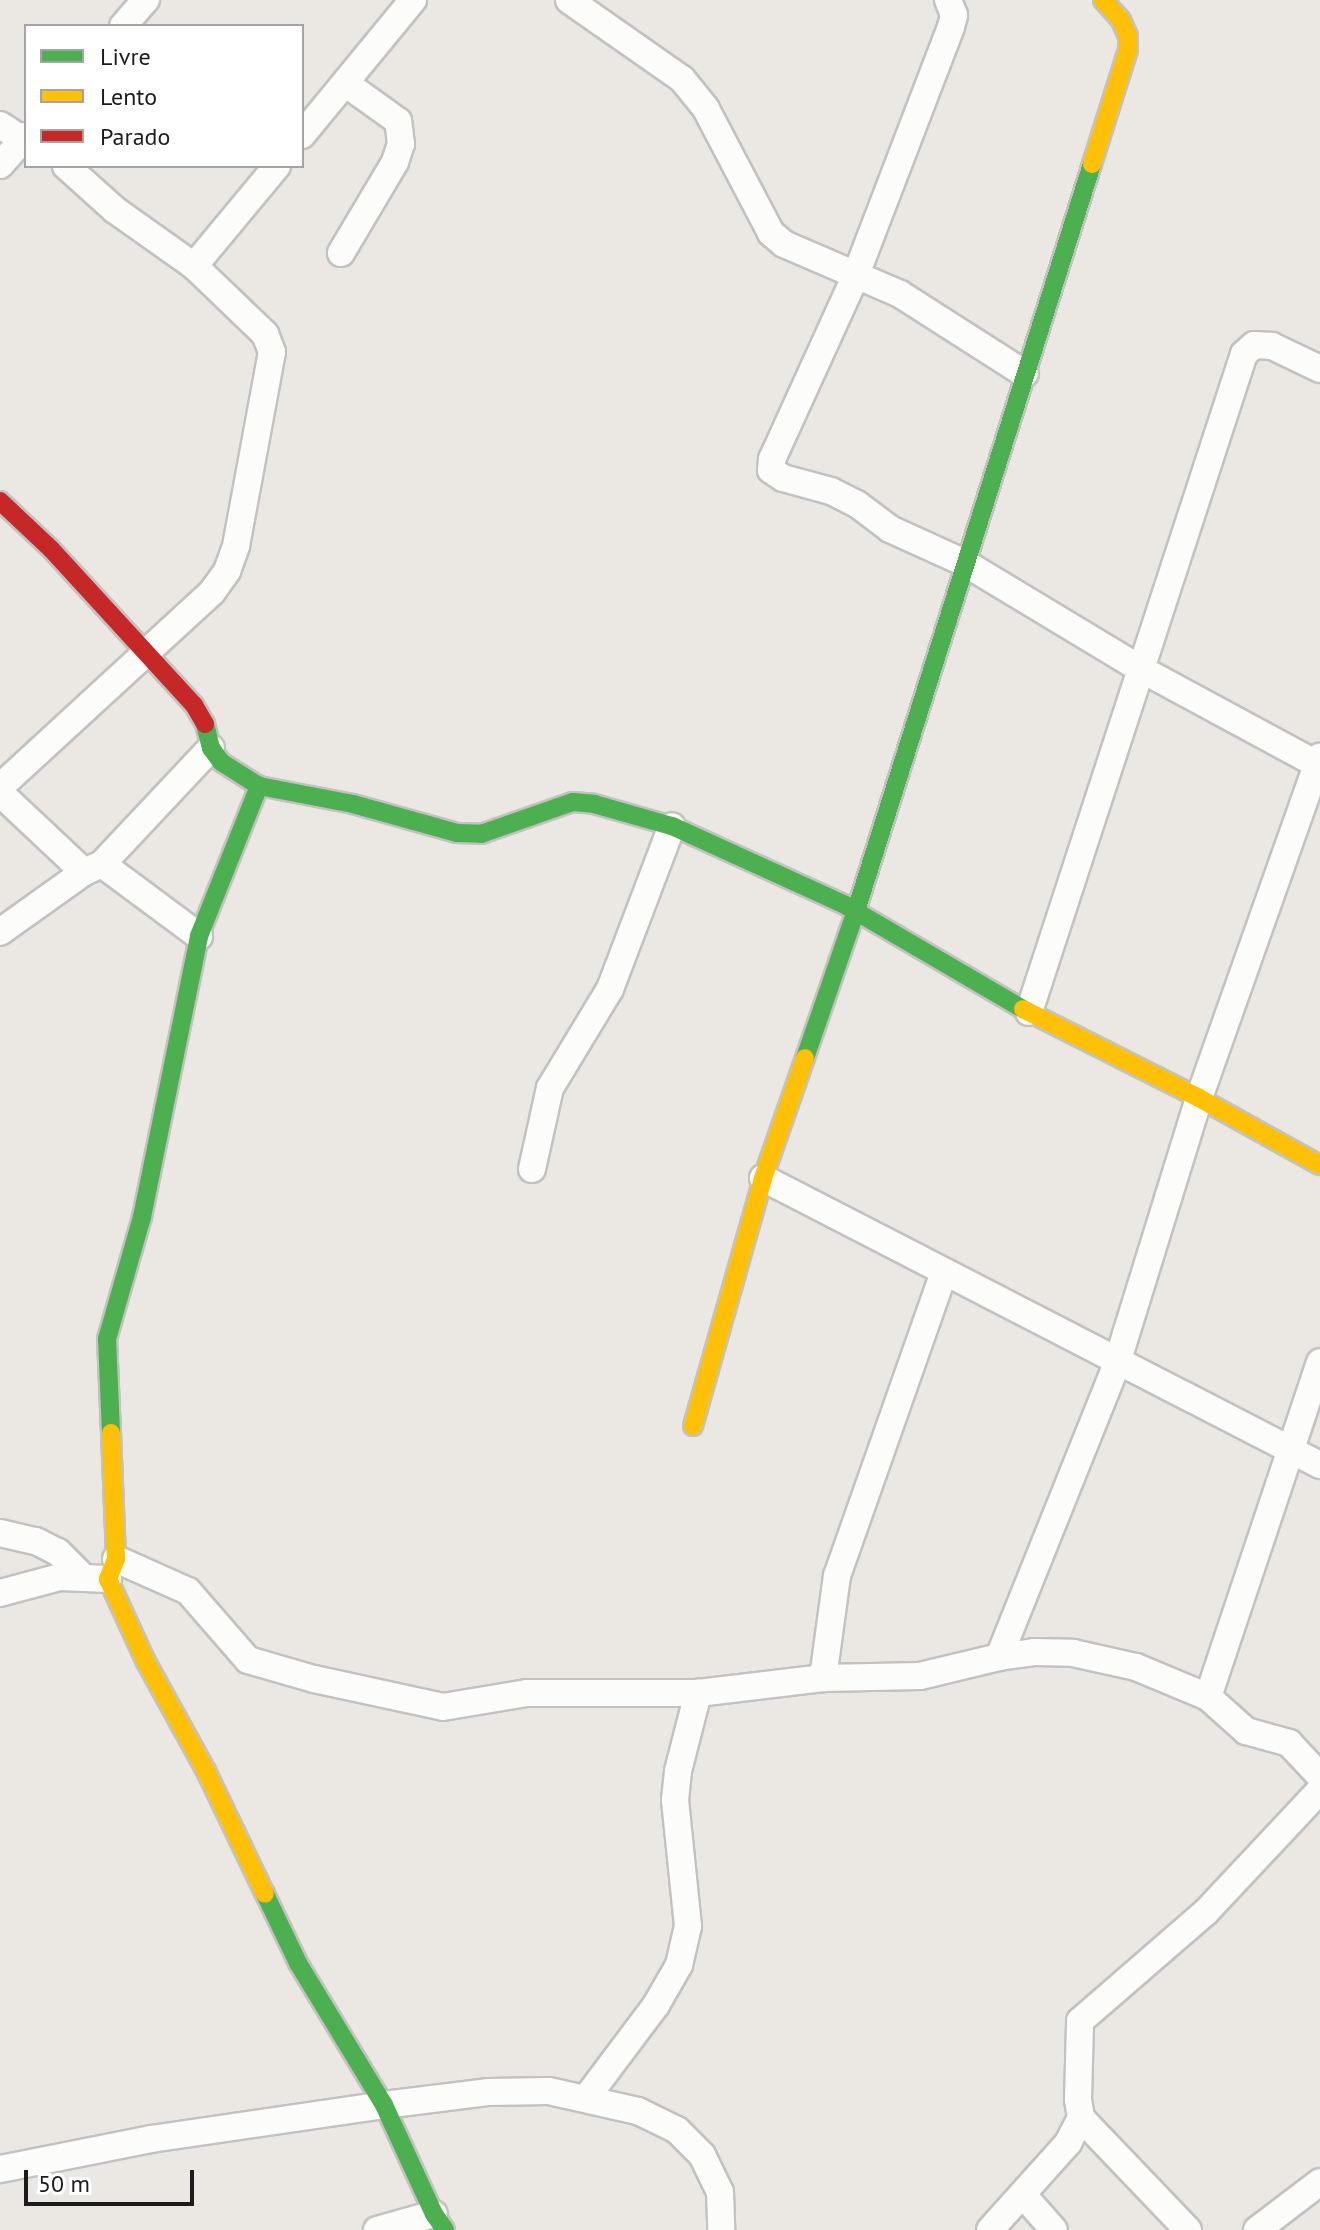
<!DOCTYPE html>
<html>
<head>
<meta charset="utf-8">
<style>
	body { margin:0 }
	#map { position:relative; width:1320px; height:2230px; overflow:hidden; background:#ebe8e4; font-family:"PT Sans",sans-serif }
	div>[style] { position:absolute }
	.roads { filter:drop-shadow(2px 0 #c3c2c0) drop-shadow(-2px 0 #c3c2c0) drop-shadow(0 2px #c3c2c0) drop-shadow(0 -2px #c3c2c0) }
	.street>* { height:26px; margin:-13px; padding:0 13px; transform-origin:13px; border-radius:13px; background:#fcfcfb }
	.fast>* { height:18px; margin:-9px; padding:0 9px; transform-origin:9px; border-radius:9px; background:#4caf50 }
	.slow>* { height:18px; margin:-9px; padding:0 9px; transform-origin:9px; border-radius:9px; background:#ffc107 }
	.jam>* { height:18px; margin:-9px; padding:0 9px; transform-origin:9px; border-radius:9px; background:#c62828 }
	span { translate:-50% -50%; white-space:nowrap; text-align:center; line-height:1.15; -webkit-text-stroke:8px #fff; paint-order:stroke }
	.legend { position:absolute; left:24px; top:24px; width:280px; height:144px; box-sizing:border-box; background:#fff; border:2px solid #a4a4a4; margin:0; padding:10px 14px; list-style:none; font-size:24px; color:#1c1c1c }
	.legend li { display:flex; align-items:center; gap:16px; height:40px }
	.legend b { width:40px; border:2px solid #a4a4a4 }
	.scale { position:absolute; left:24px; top:2170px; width:170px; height:36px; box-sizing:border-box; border:4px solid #1c1c1c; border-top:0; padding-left:10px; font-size:24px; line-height:28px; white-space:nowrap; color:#1c1c1c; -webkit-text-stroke:6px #fff; paint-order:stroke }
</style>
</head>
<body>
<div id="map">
	<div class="roads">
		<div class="street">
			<i style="left:569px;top:0;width:138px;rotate:35deg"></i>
			<i style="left:682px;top:79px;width:38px;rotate:51deg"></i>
			<i style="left:706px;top:109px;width:140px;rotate:62.3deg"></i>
			<i style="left:771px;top:233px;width:17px;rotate:40deg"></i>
			<i style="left:784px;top:244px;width:126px;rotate:23.3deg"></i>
			<i style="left:900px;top:294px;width:148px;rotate:32.6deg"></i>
			<i style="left:948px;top:0;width:16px;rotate:68deg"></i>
			<i style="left:954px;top:15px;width:12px;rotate:104deg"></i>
			<i style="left:951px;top:27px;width:266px;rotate:111deg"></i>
			<i style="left:856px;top:275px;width:202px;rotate:114.5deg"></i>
			<i style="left:772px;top:459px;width:11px;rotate:95deg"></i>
			<i style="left:771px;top:470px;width:14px;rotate:34deg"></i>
			<i style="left:783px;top:478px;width:50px;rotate:15.2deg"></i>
			<i style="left:831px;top:491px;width:29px;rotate:27deg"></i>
			<i style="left:857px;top:504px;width:41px;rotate:37.1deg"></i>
			<i style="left:890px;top:529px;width:82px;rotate:24.4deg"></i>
			<i style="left:965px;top:563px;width:203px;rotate:31.1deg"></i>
			<i style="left:1139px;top:668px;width:206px;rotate:28.4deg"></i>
			<i style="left:123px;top:26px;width:35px;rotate:-49deg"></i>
			<i style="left:0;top:125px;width:31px;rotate:33deg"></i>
			<i style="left:302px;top:135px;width:175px;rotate:-50.6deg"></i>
			<i style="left:0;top:165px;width:39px;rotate:-48deg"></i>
			<i style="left:341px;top:253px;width:106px;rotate:-59.3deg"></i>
			<i style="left:395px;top:162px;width:19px;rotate:-72deg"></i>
			<i style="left:401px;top:144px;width:23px;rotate:-97deg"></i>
			<i style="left:398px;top:121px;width:65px;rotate:-144.4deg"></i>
			<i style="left:194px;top:266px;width:130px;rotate:-50.3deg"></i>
			<i style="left:0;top:787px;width:288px;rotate:-42.6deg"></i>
			<i style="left:212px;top:592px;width:26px;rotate:-54deg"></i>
			<i style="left:227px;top:571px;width:27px;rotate:-70deg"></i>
			<i style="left:236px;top:546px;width:197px;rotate:-79.5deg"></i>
			<i style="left:272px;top:352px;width:19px;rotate:-111deg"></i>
			<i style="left:265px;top:334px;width:98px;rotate:-136.2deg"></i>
			<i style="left:194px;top:266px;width:97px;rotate:-144.7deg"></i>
			<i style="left:115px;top:210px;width:66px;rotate:-138.1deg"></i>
			<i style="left:0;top:793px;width:115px;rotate:43.2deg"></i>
			<i style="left:102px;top:864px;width:121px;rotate:36.6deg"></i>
			<i style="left:0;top:932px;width:103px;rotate:-35.5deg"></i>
			<i style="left:84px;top:872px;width:20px;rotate:-24deg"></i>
			<i style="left:102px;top:864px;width:159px;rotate:-46.8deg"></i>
			<i style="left:1029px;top:1012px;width:692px;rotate:-71.91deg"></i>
			<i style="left:1244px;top:354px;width:13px;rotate:-42deg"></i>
			<i style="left:1254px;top:345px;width:18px;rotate:3deg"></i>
			<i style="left:1272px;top:346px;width:53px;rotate:25.6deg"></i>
			<i style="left:532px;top:1169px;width:83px;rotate:-77.5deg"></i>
			<i style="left:550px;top:1088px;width:116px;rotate:-58.8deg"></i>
			<i style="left:610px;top:989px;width:174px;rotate:-69.2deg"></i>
			<i style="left:763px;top:1178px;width:627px;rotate:27.26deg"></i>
			<i style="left:0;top:1533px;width:37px;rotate:13deg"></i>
			<i style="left:36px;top:1541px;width:25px;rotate:27deg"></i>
			<i style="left:58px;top:1552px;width:35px;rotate:45deg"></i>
			<i style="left:116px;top:1559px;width:79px;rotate:24deg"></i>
			<i style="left:188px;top:1591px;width:91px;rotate:49deg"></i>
			<i style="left:248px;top:1660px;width:69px;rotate:16.1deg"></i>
			<i style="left:314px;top:1679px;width:132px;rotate:12.2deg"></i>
			<i style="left:443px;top:1707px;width:85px;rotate:-9.5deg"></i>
			<i style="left:527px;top:1693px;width:171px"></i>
			<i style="left:698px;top:1693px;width:126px;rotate:-6.8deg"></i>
			<i style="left:823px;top:1678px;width:97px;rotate:-1.2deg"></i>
			<i style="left:920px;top:1676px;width:81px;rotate:-13.5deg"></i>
			<i style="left:999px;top:1657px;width:35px;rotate:-8deg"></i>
			<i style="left:1034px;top:1652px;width:39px;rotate:1deg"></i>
			<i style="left:1073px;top:1653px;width:65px;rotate:12.5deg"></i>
			<i style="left:1136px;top:1667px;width:78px;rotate:22.6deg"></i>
			<i style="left:1208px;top:1697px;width:51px;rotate:41.8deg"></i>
			<i style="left:1246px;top:1731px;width:45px;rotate:15.6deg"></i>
			<i style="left:1289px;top:1743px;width:45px;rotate:46.8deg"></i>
			<i style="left:0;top:1593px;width:62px;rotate:-14.9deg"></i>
			<i style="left:60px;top:1577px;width:48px;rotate:2.4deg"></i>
			<i style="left:999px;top:1657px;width:317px;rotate:-68.1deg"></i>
			<i style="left:1117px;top:1363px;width:277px;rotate:-72.8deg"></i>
			<i style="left:1199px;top:1098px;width:362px;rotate:-70.5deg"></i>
			<i style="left:823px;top:1678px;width:103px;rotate:-82.2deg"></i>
			<i style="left:837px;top:1576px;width:321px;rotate:-70.6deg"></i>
			<i style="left:1208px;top:1697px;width:353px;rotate:-71.5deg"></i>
			<i style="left:587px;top:2097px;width:115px;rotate:-53.1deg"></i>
			<i style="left:656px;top:2005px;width:46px;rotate:-60.1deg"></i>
			<i style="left:679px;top:1965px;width:40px;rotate:-77deg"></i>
			<i style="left:688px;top:1926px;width:127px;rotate:-95.9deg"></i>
			<i style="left:675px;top:1800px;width:29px;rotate:-84deg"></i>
			<i style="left:678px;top:1771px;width:81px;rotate:-75.6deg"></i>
			<i style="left:0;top:2169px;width:154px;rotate:-11.2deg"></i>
			<i style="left:151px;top:2139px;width:235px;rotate:-8.3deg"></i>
			<i style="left:384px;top:2105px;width:106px;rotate:-7.1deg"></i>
			<i style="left:489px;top:2092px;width:60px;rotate:-1deg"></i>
			<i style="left:549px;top:2091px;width:91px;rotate:12.7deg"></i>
			<i style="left:638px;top:2111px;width:43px;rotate:26deg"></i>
			<i style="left:677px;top:2130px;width:35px;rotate:45deg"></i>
			<i style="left:702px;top:2155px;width:41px;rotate:64.1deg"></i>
			<i style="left:720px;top:2192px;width:38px;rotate:88deg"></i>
			<i style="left:1024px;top:2196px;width:45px;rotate:48.6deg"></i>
			<i style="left:377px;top:2230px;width:59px;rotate:-15.7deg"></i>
			<i style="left:990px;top:2230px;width:117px;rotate:-48.1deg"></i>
			<i style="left:1068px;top:2143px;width:28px;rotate:-63deg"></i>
			<i style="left:1188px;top:2230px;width:155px;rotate:-133.7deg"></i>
			<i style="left:1081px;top:2118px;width:18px;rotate:-99deg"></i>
			<i style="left:1078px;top:2100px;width:79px;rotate:-88.5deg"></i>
			<i style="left:1080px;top:2021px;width:167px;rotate:-40.9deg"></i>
			<i style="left:1206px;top:1912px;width:167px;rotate:-46.9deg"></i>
			<i style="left:1257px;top:2230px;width:79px;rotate:-37.3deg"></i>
		</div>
		<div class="fast">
			<i style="left:205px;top:724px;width:25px;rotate:76deg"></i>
			<i style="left:211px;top:748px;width:17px;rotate:54deg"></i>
			<i style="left:221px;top:762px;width:45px;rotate:32.3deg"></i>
			<i style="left:259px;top:786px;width:96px;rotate:10.8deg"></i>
			<i style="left:353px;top:804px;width:108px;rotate:15.6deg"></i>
			<i style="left:457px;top:833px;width:24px;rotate:2deg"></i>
			<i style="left:481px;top:834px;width:97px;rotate:-19.2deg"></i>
			<i style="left:573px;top:802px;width:21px;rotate:5deg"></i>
			<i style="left:594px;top:804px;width:81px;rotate:15.8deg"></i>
			<i style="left:672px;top:826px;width:190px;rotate:24.5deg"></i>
			<i style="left:845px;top:905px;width:206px;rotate:30.3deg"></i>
			<i style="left:805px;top:1058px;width:152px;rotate:-70.9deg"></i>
			<i style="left:855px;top:914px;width:787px;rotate:-72.46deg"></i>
			<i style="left:111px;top:1433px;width:94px;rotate:-92.4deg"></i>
			<i style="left:107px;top:1339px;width:127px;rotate:-74deg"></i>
			<i style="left:142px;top:1217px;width:287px;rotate:-78.5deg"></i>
			<i style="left:199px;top:936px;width:162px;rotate:-68.2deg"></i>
			<i style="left:265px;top:1894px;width:76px;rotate:64.4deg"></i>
			<i style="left:298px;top:1963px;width:166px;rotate:58.8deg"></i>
			<i style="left:384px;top:2105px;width:120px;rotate:65.4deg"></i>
			<i style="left:434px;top:2214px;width:19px;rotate:55deg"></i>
		</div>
		<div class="slow">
			<i style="left:1092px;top:164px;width:120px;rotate:-72.5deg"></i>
			<i style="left:1128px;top:50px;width:14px;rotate:-90deg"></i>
			<i style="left:1128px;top:36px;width:17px;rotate:-114deg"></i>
			<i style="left:1121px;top:20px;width:27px;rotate:-132deg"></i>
			<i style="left:1023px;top:1009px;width:197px;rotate:26.8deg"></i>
			<i style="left:1199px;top:1098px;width:138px;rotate:29deg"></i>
			<i style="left:693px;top:1426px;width:258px;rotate:-74.2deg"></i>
			<i style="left:763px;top:1178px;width:127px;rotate:-70.7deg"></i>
			<i style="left:111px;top:1433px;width:126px;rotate:87.7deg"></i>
			<i style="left:116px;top:1559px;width:22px;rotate:112deg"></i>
			<i style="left:108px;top:1579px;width:89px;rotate:65.4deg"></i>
			<i style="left:145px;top:1660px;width:127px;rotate:61.2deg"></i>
			<i style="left:206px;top:1771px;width:136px;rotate:64.4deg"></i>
		</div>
		<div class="jam">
			<i style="left:0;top:501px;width:70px;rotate:43.3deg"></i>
			<i style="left:51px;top:549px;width:212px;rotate:47.5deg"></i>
			<i style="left:194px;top:705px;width:22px;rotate:60deg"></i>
		</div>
	</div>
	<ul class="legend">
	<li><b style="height:10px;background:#4caf50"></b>Livre</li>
	<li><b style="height:10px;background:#ffc107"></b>Lento</li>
	<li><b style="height:10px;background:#c62828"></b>Parado</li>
	</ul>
	<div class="scale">50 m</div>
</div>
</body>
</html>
